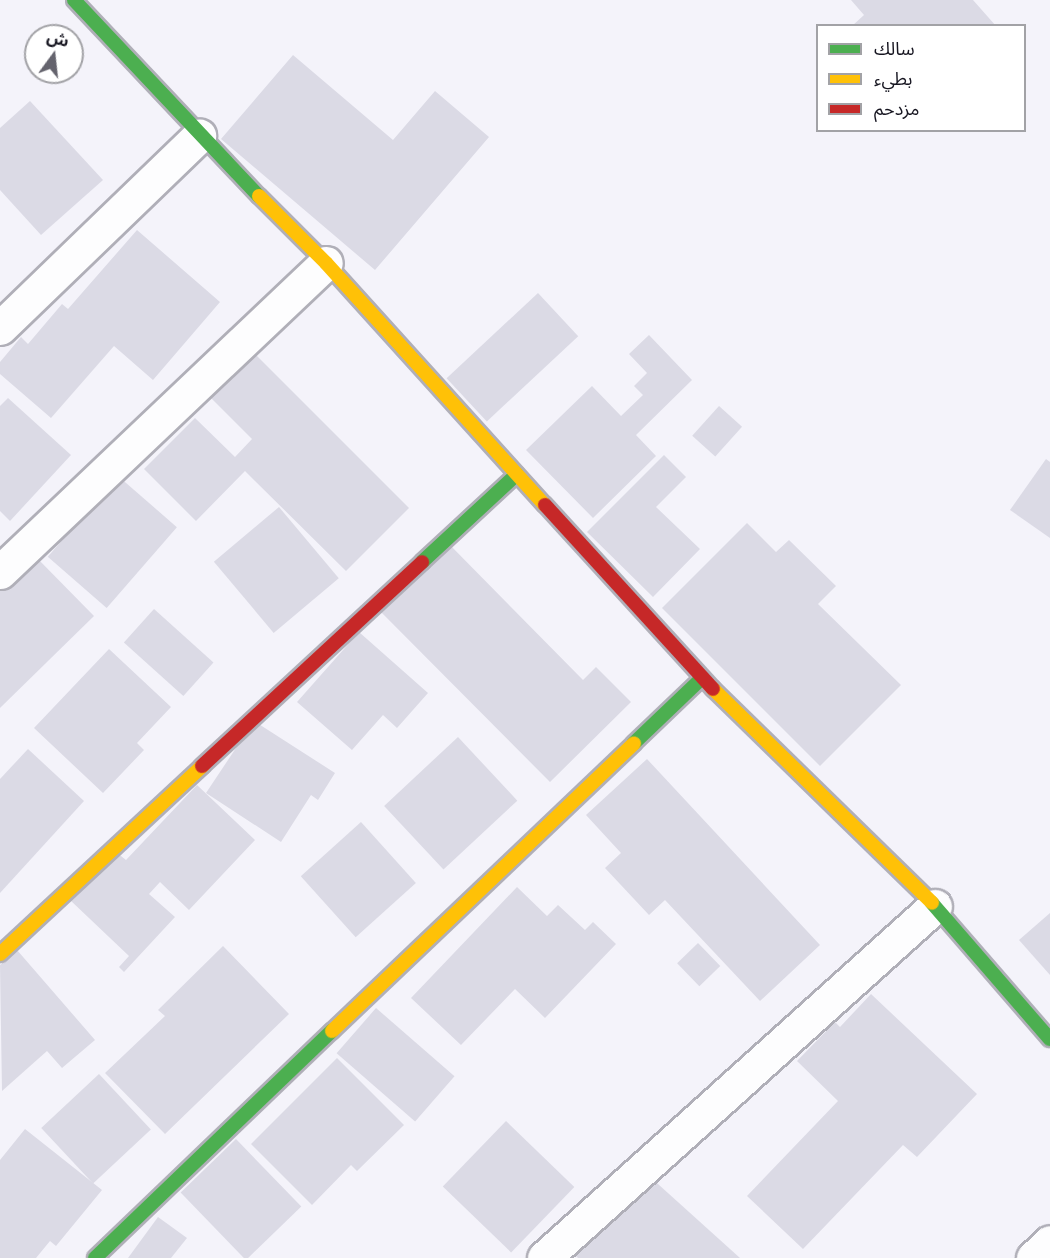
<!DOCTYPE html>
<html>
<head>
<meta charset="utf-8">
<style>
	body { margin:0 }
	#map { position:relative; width:1050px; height:1258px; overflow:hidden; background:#f4f3fa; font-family:Lato,"Noto Sans Arabic",sans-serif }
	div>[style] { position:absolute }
	.building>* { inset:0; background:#dbdae5; transform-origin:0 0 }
	.roads { filter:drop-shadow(2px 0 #b0afb8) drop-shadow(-2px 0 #b0afb8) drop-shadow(0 2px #b0afb8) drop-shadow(0 -2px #b0afb8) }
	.street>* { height:33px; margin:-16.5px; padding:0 16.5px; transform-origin:16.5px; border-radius:16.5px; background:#fdfdfe }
	.fast>* { height:14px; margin:-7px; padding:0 7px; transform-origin:7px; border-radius:7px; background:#4caf50 }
	.slow>* { height:14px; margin:-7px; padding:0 7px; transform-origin:7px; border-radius:7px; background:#ffc107 }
	.jam>* { height:14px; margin:-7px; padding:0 7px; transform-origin:7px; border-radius:7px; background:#c62828 }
	span { translate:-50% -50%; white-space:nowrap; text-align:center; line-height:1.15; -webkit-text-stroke:5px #fff; paint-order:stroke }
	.legend { position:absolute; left:816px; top:24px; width:210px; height:108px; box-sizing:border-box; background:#fff; border:2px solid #a2a2a6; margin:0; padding:8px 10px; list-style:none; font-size:18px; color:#171621 }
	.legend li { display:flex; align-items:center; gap:12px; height:30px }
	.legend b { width:30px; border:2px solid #a2a2a6 }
	.north { position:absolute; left:24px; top:24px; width:60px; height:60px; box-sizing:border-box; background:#fff; border:2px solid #a2a2a6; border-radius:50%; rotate:15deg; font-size:16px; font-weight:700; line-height:24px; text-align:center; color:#171621 }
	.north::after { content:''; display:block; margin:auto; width:21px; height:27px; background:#64636d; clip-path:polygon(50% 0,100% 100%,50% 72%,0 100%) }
</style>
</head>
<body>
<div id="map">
	<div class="building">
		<i style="clip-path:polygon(851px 0,973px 0,996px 26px,852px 26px,864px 15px)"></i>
		<i style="clip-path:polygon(293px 55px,393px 140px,435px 91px,489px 137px,375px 270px,221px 139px)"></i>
		<i style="clip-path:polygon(30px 101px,103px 180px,41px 235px,0 190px,0 128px)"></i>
		<i style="clip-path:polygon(137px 230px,220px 302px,153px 380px,114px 346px,51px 418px,0 374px,0 362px,21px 337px,28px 344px,62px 304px,68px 309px)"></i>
		<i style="left:538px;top:293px;width:59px;height:125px;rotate:47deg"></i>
		<i style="clip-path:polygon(649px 335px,692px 380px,636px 435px,656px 456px,593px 518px,526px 450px,592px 386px,621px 416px,643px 395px,634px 386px,647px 373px,629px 354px)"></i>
		<i style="clip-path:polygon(254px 353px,409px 508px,346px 571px,245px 471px,196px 521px,144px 469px,195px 418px,235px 457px,252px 439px,210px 397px)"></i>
		<i style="clip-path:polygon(8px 398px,71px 455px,10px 521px,0 511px,0 406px)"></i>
		<i style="left:719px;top:406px;width:31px;height:40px;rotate:42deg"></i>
		<i style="clip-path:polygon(664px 455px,686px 477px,656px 507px,700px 549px,653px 597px,587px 532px)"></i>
		<i style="clip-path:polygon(1046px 459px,1050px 462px,1050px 538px,1010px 510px)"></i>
		<i style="left:118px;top:476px;width:78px;height:107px;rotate:41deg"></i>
		<i style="left:279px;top:507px;width:93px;height:85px;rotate:50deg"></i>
		<i style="clip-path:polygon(747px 523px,776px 552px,789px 540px,836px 586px,818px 604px,901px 685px,820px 766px,662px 608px)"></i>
		<i style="clip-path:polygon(447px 542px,583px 680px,596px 667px,631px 702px,550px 782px,378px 609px)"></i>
		<i style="clip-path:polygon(35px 556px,94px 616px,0 708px,0 590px)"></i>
		<i style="left:154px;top:609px;width:80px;height:45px;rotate:42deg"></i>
		<i style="clip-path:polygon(359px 632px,428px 693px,397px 728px,383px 715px,352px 750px,297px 702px)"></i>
		<i style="clip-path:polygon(109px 649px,171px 707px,137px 743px,144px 750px,103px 793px,34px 728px)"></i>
		<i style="clip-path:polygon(254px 721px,335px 773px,318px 800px,311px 795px,281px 842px,206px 793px)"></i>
		<i style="left:458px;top:737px;width:87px;height:101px;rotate:47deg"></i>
		<i style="clip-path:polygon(28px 749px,84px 801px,0 893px,0 779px)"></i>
		<i style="clip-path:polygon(647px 759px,820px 945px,760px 1001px,665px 900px,649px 915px,605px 868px,621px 853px,586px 815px)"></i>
		<i style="clip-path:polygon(197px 785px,255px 840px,189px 910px,160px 882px,149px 894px,175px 917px,124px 972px,119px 967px,129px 956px,70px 900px,116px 852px,126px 860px)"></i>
		<i style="left:361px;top:822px;width:82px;height:81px;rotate:48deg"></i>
		<i style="clip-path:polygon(517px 887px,547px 916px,558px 905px,585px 930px,593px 922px,616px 944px,545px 1018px,515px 989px,461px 1045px,411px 998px)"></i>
		<i style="clip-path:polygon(1050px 913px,1050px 975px,1019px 940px)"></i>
		<i style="left:698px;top:943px;width:32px;height:29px;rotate:46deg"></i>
		<i style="clip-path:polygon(223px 946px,289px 1014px,165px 1134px,105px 1073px,165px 1016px,158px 1010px)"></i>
		<i style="clip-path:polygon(17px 950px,95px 1040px,62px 1068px,47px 1051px,2px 1091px,0 965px)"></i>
		<i style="clip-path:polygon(871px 994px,977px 1094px,917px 1157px,903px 1145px,803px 1249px,747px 1196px,838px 1101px,797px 1061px,835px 1022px,840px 1027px)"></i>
		<i style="left:376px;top:1008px;width:104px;height:60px;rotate:41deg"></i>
		<i style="clip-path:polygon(337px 1058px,404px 1125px,357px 1171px,351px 1165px,312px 1205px,251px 1144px)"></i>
		<i style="left:99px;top:1074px;width:76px;height:79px;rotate:47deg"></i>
		<i style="left:506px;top:1121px;width:95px;height:91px;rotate:44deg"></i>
		<i style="clip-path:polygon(25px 1129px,102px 1190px,56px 1246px,50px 1241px,36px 1258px,0 1258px,0 1160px)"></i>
		<i style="left:236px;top:1139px;width:94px;height:77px;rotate:46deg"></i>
		<i style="clip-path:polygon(648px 1175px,740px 1258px,578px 1258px,575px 1255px)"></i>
		<i style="clip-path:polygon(158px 1217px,187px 1238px,171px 1258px,128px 1258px)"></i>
	</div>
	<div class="roads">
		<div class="street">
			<i style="left:0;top:328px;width:277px;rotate:-44deg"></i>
			<i style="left:0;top:572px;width:449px;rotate:-43.5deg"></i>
			<i style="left:544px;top:1258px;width:526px;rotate:-42deg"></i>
			<i style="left:1033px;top:1258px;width:23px;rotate:-43deg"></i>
		</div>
		<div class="fast">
			<i style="left:74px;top:0;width:270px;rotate:46.7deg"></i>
			<i style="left:422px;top:562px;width:129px;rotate:-42.8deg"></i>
			<i style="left:634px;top:743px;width:94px;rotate:-43.7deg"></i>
			<i style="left:932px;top:903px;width:180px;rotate:49.1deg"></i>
			<i style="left:95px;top:1258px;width:328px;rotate:-43.8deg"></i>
		</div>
		<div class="slow">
			<i style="left:259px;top:196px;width:95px;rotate:45deg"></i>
			<i style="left:326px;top:263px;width:326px;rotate:47.9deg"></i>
			<i style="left:713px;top:689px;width:306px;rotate:44.3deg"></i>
			<i style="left:0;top:954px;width:276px;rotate:-42.9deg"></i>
			<i style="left:332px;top:1031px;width:417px;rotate:-43.6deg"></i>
		</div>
		<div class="jam">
			<i style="left:545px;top:505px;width:249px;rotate:47.6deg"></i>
			<i style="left:202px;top:766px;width:300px;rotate:-42.8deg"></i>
		</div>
	</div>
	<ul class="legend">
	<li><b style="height:8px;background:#4caf50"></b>سالك</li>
	<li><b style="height:8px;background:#ffc107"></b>بطيء</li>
	<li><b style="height:8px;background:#c62828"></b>مزدحم</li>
	</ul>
	<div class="north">ش</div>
</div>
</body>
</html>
